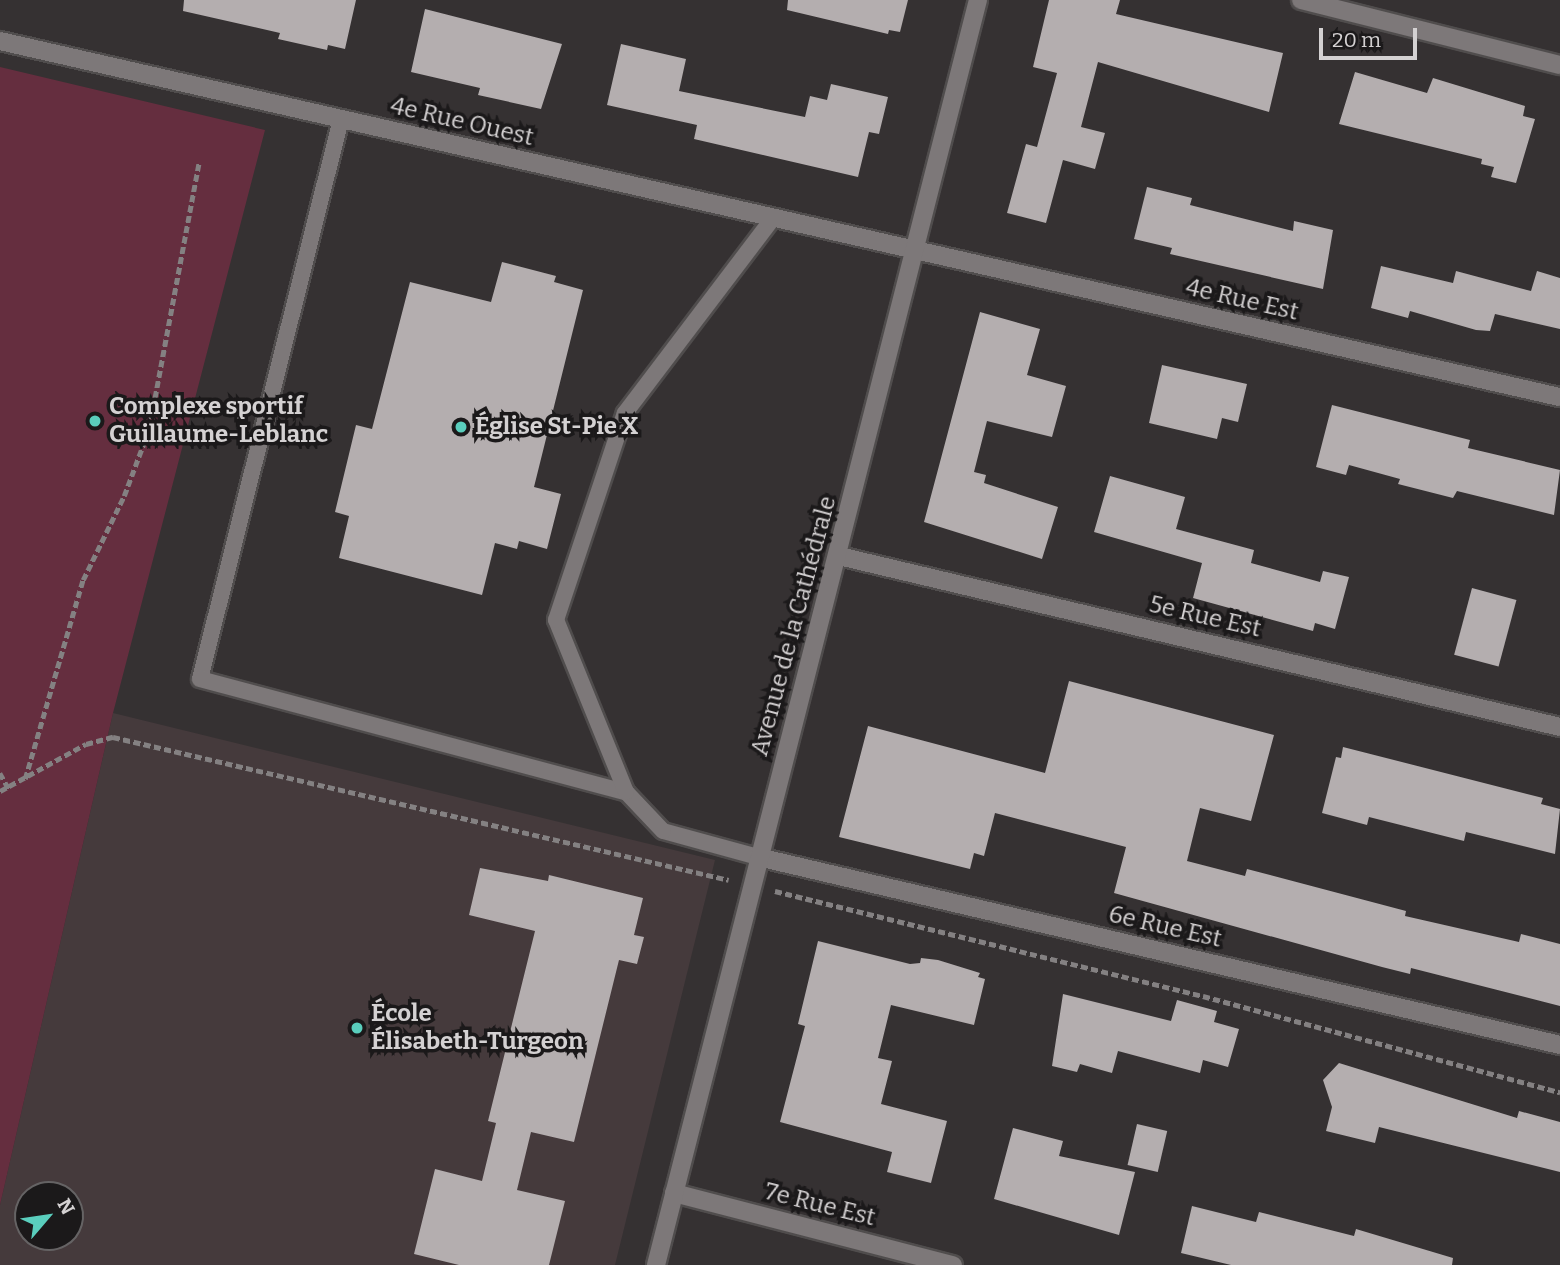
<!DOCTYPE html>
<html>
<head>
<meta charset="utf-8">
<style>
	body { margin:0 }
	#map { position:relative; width:1560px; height:1265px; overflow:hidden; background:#353132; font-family:Bitter,serif }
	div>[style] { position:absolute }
	.built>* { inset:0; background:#453a3c }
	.green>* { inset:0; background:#652e3f }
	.building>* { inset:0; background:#b4aeaf; transform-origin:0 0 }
	.path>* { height:4.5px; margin-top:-2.25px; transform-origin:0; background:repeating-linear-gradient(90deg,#848182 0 7px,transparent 0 10.5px) }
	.roads { filter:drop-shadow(2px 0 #504d4d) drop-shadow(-2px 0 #504d4d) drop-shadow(0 2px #504d4d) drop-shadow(0 -2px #504d4d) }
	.service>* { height:16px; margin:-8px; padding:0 8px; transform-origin:8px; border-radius:8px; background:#7d7879 }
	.minor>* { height:18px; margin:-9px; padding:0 9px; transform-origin:9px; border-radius:9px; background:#7d7879 }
	.tertiary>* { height:18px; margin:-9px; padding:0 9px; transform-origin:9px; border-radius:9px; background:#7d7879 }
	.dots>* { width:19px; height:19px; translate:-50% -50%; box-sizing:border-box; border:4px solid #1b191a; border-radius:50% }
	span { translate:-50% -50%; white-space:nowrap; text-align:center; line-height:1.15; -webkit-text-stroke:7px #1b191a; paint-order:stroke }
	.street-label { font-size:24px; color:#d4d1d2 }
	.poi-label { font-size:24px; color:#d4d1d2; font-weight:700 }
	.left { translate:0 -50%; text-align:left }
	.north { position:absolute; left:14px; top:1181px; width:70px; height:70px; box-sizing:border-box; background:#1b191a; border:2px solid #656364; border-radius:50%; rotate:61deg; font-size:19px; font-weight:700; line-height:28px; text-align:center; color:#d4d1d2 }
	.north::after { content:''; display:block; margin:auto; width:24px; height:32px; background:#5acebd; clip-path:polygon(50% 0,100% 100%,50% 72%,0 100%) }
	.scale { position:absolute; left:1319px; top:28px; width:98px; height:32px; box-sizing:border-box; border:4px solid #d4d1d2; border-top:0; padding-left:9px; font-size:21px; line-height:24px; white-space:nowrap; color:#d4d1d2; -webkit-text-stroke:5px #1b191a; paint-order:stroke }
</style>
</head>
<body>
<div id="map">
	<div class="built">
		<i style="clip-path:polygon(evenodd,113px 713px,715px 860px,615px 1265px,0 1265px,0 1205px,113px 713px,28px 1195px,70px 1195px,70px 1237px,28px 1237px,28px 1195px)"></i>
	</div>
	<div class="green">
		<i style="clip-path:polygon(0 67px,265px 130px,113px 713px,0 1205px)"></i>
	</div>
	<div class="building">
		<i style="clip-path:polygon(184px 0,356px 0,345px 49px,328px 45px,327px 50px,278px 39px,280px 33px,183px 11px)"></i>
		<i style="clip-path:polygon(788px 0,908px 0,900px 32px,889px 30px,888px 34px,787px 10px)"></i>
		<i style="clip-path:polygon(1049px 0,1120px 0,1116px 14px,1283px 53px,1269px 112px,1098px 62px,1081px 127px,1105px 133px,1095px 169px,1063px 160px,1046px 223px,1007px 213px,1026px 144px,1037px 147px,1057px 73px,1033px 67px)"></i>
		<i style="clip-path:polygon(425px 9px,562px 44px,541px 109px,478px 95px,480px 88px,411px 72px)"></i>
		<i style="clip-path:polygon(621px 44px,686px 59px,679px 91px,805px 117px,810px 96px,827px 100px,831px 84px,888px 97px,879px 134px,869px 132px,858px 177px,694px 139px,697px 125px,607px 105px)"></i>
		<i style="clip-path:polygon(1355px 72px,1427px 93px,1433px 78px,1525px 106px,1523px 116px,1535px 119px,1516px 183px,1491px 177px,1494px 167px,1481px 164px,1482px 159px,1339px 124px)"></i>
		<i style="clip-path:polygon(1147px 187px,1192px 198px,1190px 205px,1293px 231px,1294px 221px,1333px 230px,1323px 289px,1170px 254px,1172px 248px,1134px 239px)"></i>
		<i style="clip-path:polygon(502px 262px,556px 276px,554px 282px,583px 290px,534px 487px,561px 494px,547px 549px,519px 541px,517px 549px,495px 543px,482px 595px,339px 558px,349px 516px,335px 512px,356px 425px,372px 429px,410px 282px,491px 302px)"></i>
		<i style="clip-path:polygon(1381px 266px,1453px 283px,1456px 271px,1531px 291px,1537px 271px,1560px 278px,1560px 329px,1495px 314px,1490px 331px,1476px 330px,1410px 311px,1408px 318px,1371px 308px)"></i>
		<i style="clip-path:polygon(980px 312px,1040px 329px,1027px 375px,1066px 386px,1052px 437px,987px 421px,974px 472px,986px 475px,984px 483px,1058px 507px,1042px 559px,924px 522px)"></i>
		<i style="clip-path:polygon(1162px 365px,1247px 384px,1238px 422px,1222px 418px,1217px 439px,1149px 423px)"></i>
		<i style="clip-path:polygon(1332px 405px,1470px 440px,1468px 448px,1560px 470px,1554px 515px,1457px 491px,1453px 498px,1398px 484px,1400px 479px,1349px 465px,1346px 475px,1316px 467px)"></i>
		<i style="clip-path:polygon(1110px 476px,1185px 497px,1176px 529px,1254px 550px,1251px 563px,1320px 582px,1323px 571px,1349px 577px,1335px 629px,1315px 623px,1313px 631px,1193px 598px,1202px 563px,1094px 532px)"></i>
		<i style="left:1472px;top:588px;width:46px;height:69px;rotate:15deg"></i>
		<i style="clip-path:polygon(1069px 681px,1274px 735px,1251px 821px,1200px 808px,1187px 861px,1245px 876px,1247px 869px,1406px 911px,1405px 916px,1519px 942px,1521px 934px,1560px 944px,1560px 1006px,1411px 968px,1410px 974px,1382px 967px,1114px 893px,1126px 847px,995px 813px,984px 856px,974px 853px,970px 869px,839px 837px,868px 726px,1045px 773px)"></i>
		<i style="clip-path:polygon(1343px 747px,1543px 798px,1541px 804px,1560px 809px,1555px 854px,1466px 832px,1464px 841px,1369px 817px,1367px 825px,1322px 813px,1336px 757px,1341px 758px)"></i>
		<i style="clip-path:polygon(480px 868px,548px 881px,549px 875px,643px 898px,634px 935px,644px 937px,637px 964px,619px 960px,574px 1142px,531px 1132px,517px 1190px,565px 1201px,549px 1265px,459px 1265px,414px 1254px,435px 1169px,482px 1181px,496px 1123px,488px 1121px,535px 931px,469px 915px)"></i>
		<i style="clip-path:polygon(818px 941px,910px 964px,920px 963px,921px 958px,938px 960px,980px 973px,978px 977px,985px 979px,974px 1025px,891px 1005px,878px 1058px,892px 1061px,881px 1104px,947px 1121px,931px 1183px,887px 1172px,892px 1152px,780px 1122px,805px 1026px,798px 1024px)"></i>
		<i style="clip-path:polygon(1063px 994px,1171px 1021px,1177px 1000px,1217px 1011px,1214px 1022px,1239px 1029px,1228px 1067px,1203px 1060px,1200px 1073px,1118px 1051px,1112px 1073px,1080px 1064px,1077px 1072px,1052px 1066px)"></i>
		<i style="clip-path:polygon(1339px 1063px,1517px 1118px,1519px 1111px,1560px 1122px,1560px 1172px,1379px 1127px,1375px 1143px,1326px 1131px,1332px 1107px,1323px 1080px)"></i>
		<i style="left:1137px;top:1124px;width:31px;height:42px;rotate:13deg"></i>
		<i style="clip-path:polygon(1013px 1128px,1063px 1141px,1059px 1156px,1135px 1172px,1119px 1235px,994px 1199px)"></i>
		<i style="clip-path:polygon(1192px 1206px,1256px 1222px,1259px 1212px,1354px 1236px,1356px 1229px,1453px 1258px,1452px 1265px,1231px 1265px,1181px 1253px)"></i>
	</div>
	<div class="path">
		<i style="left:0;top:773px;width:18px;rotate:61deg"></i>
		<i style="left:25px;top:779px;width:207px;rotate:-73.8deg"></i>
		<i style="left:83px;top:580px;width:93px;rotate:-64deg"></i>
		<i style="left:124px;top:496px;width:72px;rotate:-69.5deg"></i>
		<i style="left:149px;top:429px;width:272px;rotate:-79.4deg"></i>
		<i style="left:0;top:791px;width:98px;rotate:-28.7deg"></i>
		<i style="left:86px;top:744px;width:28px;rotate:-15deg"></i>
		<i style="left:113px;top:737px;width:632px;rotate:13.07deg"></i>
		<i style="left:775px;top:891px;width:441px;rotate:13.8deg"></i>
		<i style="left:1203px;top:996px;width:370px;rotate:15.1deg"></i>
	</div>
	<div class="roads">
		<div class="service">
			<i style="left:341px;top:119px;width:577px;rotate:104.13deg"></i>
			<i style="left:200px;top:679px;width:441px;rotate:14.9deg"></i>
			<i style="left:758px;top:857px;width:98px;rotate:-164.7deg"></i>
			<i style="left:663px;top:831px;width:54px;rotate:-133.5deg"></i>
			<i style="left:626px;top:792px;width:186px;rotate:-112.1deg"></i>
			<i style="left:556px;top:620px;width:218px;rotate:-71.6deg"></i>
			<i style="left:625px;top:413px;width:243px;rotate:-52.8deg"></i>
		</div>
		<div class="minor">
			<i style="left:1301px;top:0;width:267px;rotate:14.1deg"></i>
			<i style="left:0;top:41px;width:1600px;rotate:12.86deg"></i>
			<i style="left:839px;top:556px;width:741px;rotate:13.34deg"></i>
			<i style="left:758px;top:857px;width:824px;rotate:13.19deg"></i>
			<i style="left:674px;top:1193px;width:288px;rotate:14.5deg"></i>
		</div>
		<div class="tertiary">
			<i style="left:656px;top:1265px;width:1305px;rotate:-75.72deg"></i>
		</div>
	</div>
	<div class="dots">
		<i style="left:95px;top:421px;background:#5acebd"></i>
		<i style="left:461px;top:427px;background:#5acebd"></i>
		<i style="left:357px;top:1028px;background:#5acebd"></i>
	</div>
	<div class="street-label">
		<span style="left:462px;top:122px;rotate:13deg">4e Rue Ouest</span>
		<span style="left:1242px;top:300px;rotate:13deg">4e Rue Est</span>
		<span style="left:1205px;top:617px;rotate:13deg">5e Rue Est</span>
		<span style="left:794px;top:626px;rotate:-75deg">Avenue de la Cathédrale</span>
		<span style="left:1165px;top:927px;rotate:13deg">6e Rue Est</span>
		<span style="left:820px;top:1205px;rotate:14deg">7e Rue Est</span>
	</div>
	<div class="poi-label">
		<span class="left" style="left:109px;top:421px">Complexe sportif<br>Guillaume-Leblanc</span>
		<span class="left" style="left:475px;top:427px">Église St-Pie X</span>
		<span class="left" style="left:371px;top:1028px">École<br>Élisabeth-Turgeon</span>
	</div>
	<div class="north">N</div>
	<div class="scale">20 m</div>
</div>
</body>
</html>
